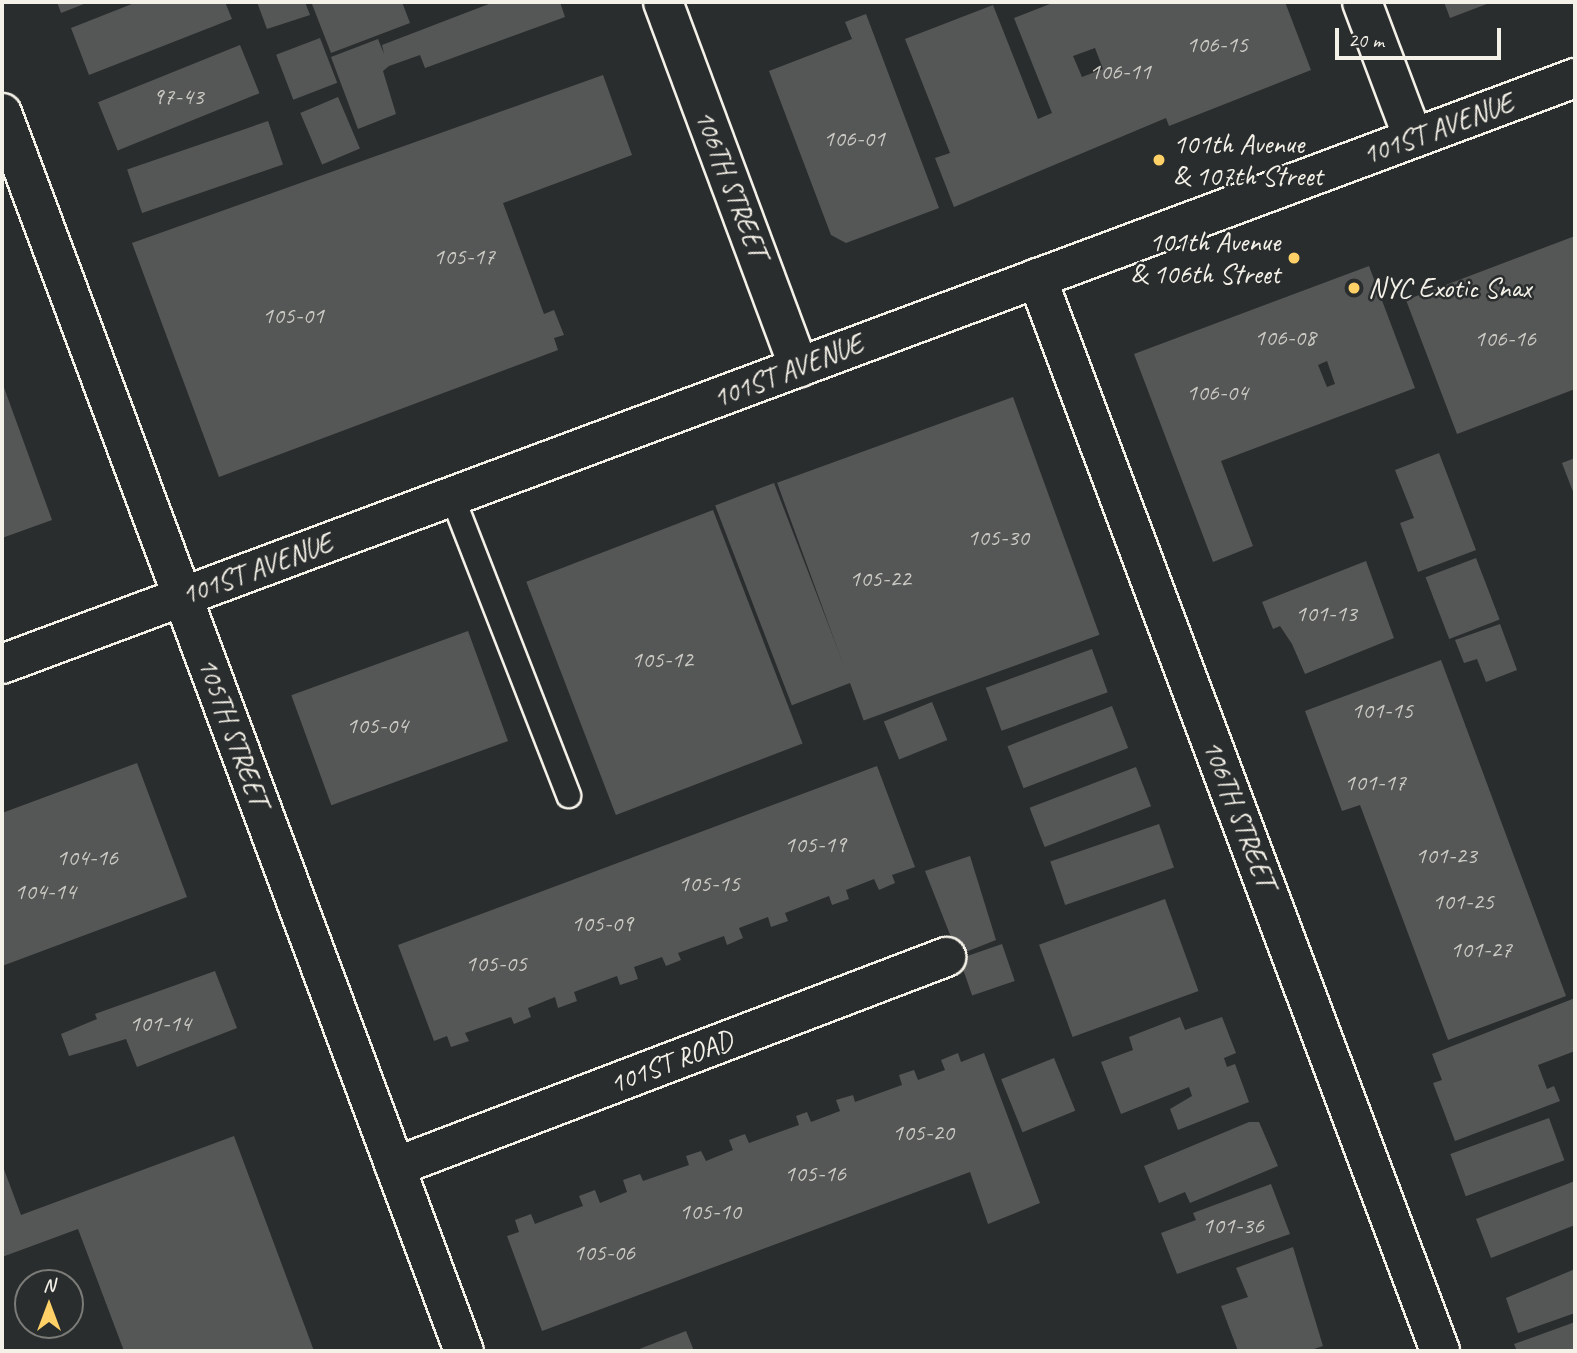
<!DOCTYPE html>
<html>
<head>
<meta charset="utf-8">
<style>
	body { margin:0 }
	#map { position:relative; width:1577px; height:1353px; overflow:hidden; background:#2a2d2e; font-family:Caveat,sans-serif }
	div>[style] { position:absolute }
	.building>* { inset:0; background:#555756; transform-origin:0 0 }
	.roads { filter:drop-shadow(2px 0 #f4f1e8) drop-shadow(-2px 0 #f4f1e8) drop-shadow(0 2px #f4f1e8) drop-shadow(0 -2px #f4f1e8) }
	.lane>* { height:23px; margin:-11.5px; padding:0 11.5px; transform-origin:11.5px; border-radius:11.5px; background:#2a2d2e }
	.street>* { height:38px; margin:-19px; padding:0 19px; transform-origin:19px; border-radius:19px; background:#2a2d2e }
	.dots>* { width:19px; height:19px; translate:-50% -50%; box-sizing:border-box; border:4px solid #2a2d2e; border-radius:50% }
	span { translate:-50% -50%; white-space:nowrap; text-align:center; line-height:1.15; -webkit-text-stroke:5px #2a2d2e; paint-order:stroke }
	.number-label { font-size:24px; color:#cccac4 }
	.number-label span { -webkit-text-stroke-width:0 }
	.street-label { font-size:28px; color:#f4f1e8 }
	.poi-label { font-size:28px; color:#f4f1e8 }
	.left { translate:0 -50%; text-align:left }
	.right { translate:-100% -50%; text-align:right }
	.frame { position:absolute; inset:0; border:4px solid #f4f1e8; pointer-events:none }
	.north { position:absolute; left:14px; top:1269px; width:70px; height:70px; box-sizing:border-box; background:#2a2d2e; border:2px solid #7b7b78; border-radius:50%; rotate:0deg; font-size:19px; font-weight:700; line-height:28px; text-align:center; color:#f4f1e8 }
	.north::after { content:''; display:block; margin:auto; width:24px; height:32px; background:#ffd166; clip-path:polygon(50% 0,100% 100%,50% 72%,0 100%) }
	.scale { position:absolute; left:1335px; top:28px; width:166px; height:32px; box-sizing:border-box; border:4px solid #f4f1e8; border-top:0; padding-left:9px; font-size:21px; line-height:24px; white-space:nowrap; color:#f4f1e8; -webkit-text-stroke:5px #2a2d2e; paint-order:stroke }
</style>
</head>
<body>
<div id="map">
	<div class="building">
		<i style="clip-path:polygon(57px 2px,89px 2px,61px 13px)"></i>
		<i style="clip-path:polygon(137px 2px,225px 2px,232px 19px,89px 75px,71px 28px)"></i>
		<i style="clip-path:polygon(257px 2px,305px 2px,310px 15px,267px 29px)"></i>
		<i style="clip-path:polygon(317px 2px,402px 2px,410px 23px,331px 53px,312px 4px)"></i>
		<i style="clip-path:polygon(494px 2px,560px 2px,565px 17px,425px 68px,420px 55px,389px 66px,383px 71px,396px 114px,358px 129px,331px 57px,378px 39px,384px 54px,382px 45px)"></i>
		<i style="clip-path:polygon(evenodd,1055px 2px,1285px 2px,1311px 70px,1169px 126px,1166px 118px,954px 207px,935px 158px,950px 153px,905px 39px,993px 5px,1038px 119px,1052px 113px,1014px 18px,1055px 2px,1095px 48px,1103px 69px,1082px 77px,1073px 56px,1095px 48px)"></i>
		<i style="clip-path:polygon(1444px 2px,1492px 2px,1450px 18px)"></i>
		<i style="clip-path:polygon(866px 14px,939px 208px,846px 243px,831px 235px,769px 71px,852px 39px,845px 22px)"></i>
		<i style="left:320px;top:38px;width:48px;height:47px;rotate:69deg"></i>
		<i style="left:240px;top:45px;width:52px;height:153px;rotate:68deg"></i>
		<i style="clip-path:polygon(603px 75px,632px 155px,503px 203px,544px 314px,554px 310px,564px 335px,554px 338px,558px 350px,219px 477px,132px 243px)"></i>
		<i style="left:338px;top:97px;width:56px;height:41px;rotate:67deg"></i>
		<i style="left:268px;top:121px;width:46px;height:149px;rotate:71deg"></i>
		<i style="clip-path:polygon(1575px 236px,1575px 389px,1457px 434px,1406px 300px)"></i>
		<i style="clip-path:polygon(evenodd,1369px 266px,1415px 388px,1221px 461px,1253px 546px,1213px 562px,1134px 354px,1369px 266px,1327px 361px,1335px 384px,1327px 387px,1318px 365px,1327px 361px)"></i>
		<i style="clip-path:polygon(2px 382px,52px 520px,2px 538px)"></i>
		<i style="left:1013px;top:397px;width:253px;height:251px;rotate:70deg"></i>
		<i style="clip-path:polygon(1439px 453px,1476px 550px,1418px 572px,1400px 523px,1414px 518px,1395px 470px)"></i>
		<i style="clip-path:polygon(1575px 458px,1575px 497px,1562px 463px)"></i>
		<i style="left:774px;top:483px;width:214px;height:63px;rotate:69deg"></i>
		<i style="left:713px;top:510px;width:250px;height:200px;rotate:69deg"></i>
		<i style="left:1476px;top:558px;width:66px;height:54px;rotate:69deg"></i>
		<i style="clip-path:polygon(1366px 561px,1394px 638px,1305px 674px,1292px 644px,1280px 626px,1273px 629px,1262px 602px)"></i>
		<i style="clip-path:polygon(1500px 624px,1517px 670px,1486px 682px,1477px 659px,1464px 663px,1455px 640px)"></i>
		<i style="left:468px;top:631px;width:117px;height:188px;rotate:70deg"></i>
		<i style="left:1092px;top:649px;width:46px;height:113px;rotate:70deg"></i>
		<i style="clip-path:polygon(1441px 660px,1566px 996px,1448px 1040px,1360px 805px,1342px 811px,1305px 711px)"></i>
		<i style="left:932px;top:702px;width:41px;height:52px;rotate:68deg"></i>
		<i style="left:1112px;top:706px;width:45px;height:112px;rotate:69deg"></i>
		<i style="clip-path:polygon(137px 763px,187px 897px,2px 966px,2px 813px)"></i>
		<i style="clip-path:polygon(877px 766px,915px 867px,892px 875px,895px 883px,879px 890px,874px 879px,846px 890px,849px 899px,832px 905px,829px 896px,785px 913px,788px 921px,771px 927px,768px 917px,739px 928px,743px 938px,727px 945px,724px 936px,678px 953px,681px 960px,666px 966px,662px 957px,634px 967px,638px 979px,620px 985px,617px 976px,574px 992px,577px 1001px,558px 1008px,555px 997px,528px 1008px,531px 1017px,514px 1024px,511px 1017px,465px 1033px,469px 1041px,451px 1047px,447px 1036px,434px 1041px,398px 945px)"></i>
		<i style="left:1136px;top:767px;width:42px;height:114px;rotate:69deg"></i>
		<i style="left:1159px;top:824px;width:46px;height:115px;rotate:71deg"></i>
		<i style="clip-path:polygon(970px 856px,996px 940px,958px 955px,925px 871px)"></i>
		<i style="left:1165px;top:899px;width:98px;height:134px;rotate:70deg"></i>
		<i style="left:1002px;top:944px;width:39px;height:45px;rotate:71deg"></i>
		<i style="clip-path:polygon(215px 971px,237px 1028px,137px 1067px,126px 1039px,69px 1056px,61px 1034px,97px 1019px,95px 1014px)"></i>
		<i style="clip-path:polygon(1575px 998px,1575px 1051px,1538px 1065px,1547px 1089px,1554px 1086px,1560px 1101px,1455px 1141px,1433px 1083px,1442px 1080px,1432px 1054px)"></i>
		<i style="clip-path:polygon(1180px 1017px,1185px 1030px,1222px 1017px,1236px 1053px,1224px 1058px,1227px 1067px,1235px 1064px,1249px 1102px,1178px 1130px,1170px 1109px,1192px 1096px,1189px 1087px,1121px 1114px,1101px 1062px,1133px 1050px,1129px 1037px)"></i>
		<i style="clip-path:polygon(958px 1053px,961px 1062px,984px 1053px,1040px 1203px,988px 1224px,970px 1172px,542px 1331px,507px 1236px,519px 1232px,515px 1220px,531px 1214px,535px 1224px,561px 1214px,583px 1206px,579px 1196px,595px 1190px,600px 1203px,627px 1192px,623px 1180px,640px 1174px,643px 1181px,689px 1165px,686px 1156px,701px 1151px,706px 1161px,733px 1150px,729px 1140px,745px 1134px,749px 1143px,799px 1125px,796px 1116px,807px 1112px,811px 1122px,840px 1111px,836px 1100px,853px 1095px,855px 1102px,902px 1085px,899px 1075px,914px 1070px,918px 1080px,945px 1070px,941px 1060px)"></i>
		<i style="left:1054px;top:1058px;width:57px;height:57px;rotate:68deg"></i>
		<i style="left:1549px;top:1118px;width:45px;height:105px;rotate:70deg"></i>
		<i style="clip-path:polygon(1249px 1122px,1259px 1122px,1278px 1166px,1190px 1203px,1185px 1192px,1159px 1203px,1144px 1166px)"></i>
		<i style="clip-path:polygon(234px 1136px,314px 1351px,124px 1351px,78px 1229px,2px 1257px,2px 1164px,21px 1215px)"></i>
		<i style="clip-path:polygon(1575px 1181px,1575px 1225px,1491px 1258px,1476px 1219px)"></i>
		<i style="clip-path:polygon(1271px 1184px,1290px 1234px,1177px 1274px,1161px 1233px,1196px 1220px,1193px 1213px)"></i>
		<i style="clip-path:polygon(1293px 1247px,1323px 1346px,1308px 1351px,1238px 1351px,1221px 1306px,1248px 1297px,1236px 1268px)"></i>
		<i style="clip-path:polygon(1575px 1269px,1575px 1313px,1518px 1333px,1506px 1298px)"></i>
		<i style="clip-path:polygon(1575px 1322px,1575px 1351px,1517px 1351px,1514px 1344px)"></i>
		<i style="clip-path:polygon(686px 1331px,694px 1351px,634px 1351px)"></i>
	</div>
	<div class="roads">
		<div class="lane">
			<i style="left:452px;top:497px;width:320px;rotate:68.7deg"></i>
		</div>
		<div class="street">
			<i style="left:663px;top:2px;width:390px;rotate:69.6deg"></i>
			<i style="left:1362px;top:2px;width:145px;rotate:69.4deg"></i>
			<i style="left:2px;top:113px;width:1321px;rotate:69.54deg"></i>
			<i style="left:1037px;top:278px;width:1146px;rotate:69.41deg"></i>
			<i style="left:2px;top:664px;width:1679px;rotate:-20.43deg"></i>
			<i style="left:395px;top:1167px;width:590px;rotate:-20.86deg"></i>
		</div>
	</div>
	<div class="dots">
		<i style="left:1159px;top:160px;background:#ffd166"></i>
		<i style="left:1294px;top:258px;background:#ffd166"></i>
		<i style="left:1354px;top:288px;background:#ffd166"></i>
	</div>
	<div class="number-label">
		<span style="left:1217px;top:45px">106-15</span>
		<span style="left:1120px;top:72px">106-11</span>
		<span style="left:178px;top:97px">97-43</span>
		<span style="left:854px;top:139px">106-01</span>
		<span style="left:464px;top:257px">105-17</span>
		<span style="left:293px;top:316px">105-01</span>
		<span style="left:1285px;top:338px">106-08</span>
		<span style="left:1505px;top:339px">106-16</span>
		<span style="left:1217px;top:393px">106-04</span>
		<span style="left:998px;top:538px">105-30</span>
		<span style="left:880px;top:579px">105-22</span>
		<span style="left:1326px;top:614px">101-13</span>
		<span style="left:662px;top:660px">105-12</span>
		<span style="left:1382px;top:711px">101-15</span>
		<span style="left:377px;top:726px">105-04</span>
		<span style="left:1375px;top:783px">101-17</span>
		<span style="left:815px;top:845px">105-19</span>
		<span style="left:1446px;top:856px">101-23</span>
		<span style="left:87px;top:858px">104-16</span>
		<span style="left:709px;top:884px">105-15</span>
		<span style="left:45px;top:892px">104-14</span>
		<span style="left:1463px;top:902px">101-25</span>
		<span style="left:602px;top:924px">105-09</span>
		<span style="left:1481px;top:950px">101-27</span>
		<span style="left:496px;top:964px">105-05</span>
		<span style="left:160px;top:1024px">101-14</span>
		<span style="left:923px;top:1133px">105-20</span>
		<span style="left:815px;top:1174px">105-16</span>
		<span style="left:710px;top:1212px">105-10</span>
		<span style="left:1233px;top:1226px">101-36</span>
		<span style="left:604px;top:1253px">105-06</span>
	</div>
	<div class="street-label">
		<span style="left:1438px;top:129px;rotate:-20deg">101ST AVENUE</span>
		<span style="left:731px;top:184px;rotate:69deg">106TH STREET</span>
		<span style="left:788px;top:371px;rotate:-21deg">101ST AVENUE</span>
		<span style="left:257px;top:569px;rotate:-20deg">101ST AVENUE</span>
		<span style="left:233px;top:732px;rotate:70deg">105TH STREET</span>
		<span style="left:1239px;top:814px;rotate:69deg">106TH STREET</span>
		<span style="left:671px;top:1062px;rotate:-21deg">101ST ROAD</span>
	</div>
	<div class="poi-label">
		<span class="left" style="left:1173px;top:160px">101th Avenue<br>&amp; 107th Street</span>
		<span class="right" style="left:1280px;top:258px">101th Avenue<br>&amp; 106th Street</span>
		<span class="left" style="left:1368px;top:288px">NYC Exotic Snax</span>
	</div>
	<div class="frame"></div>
	<div class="north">N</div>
	<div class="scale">20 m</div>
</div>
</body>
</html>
